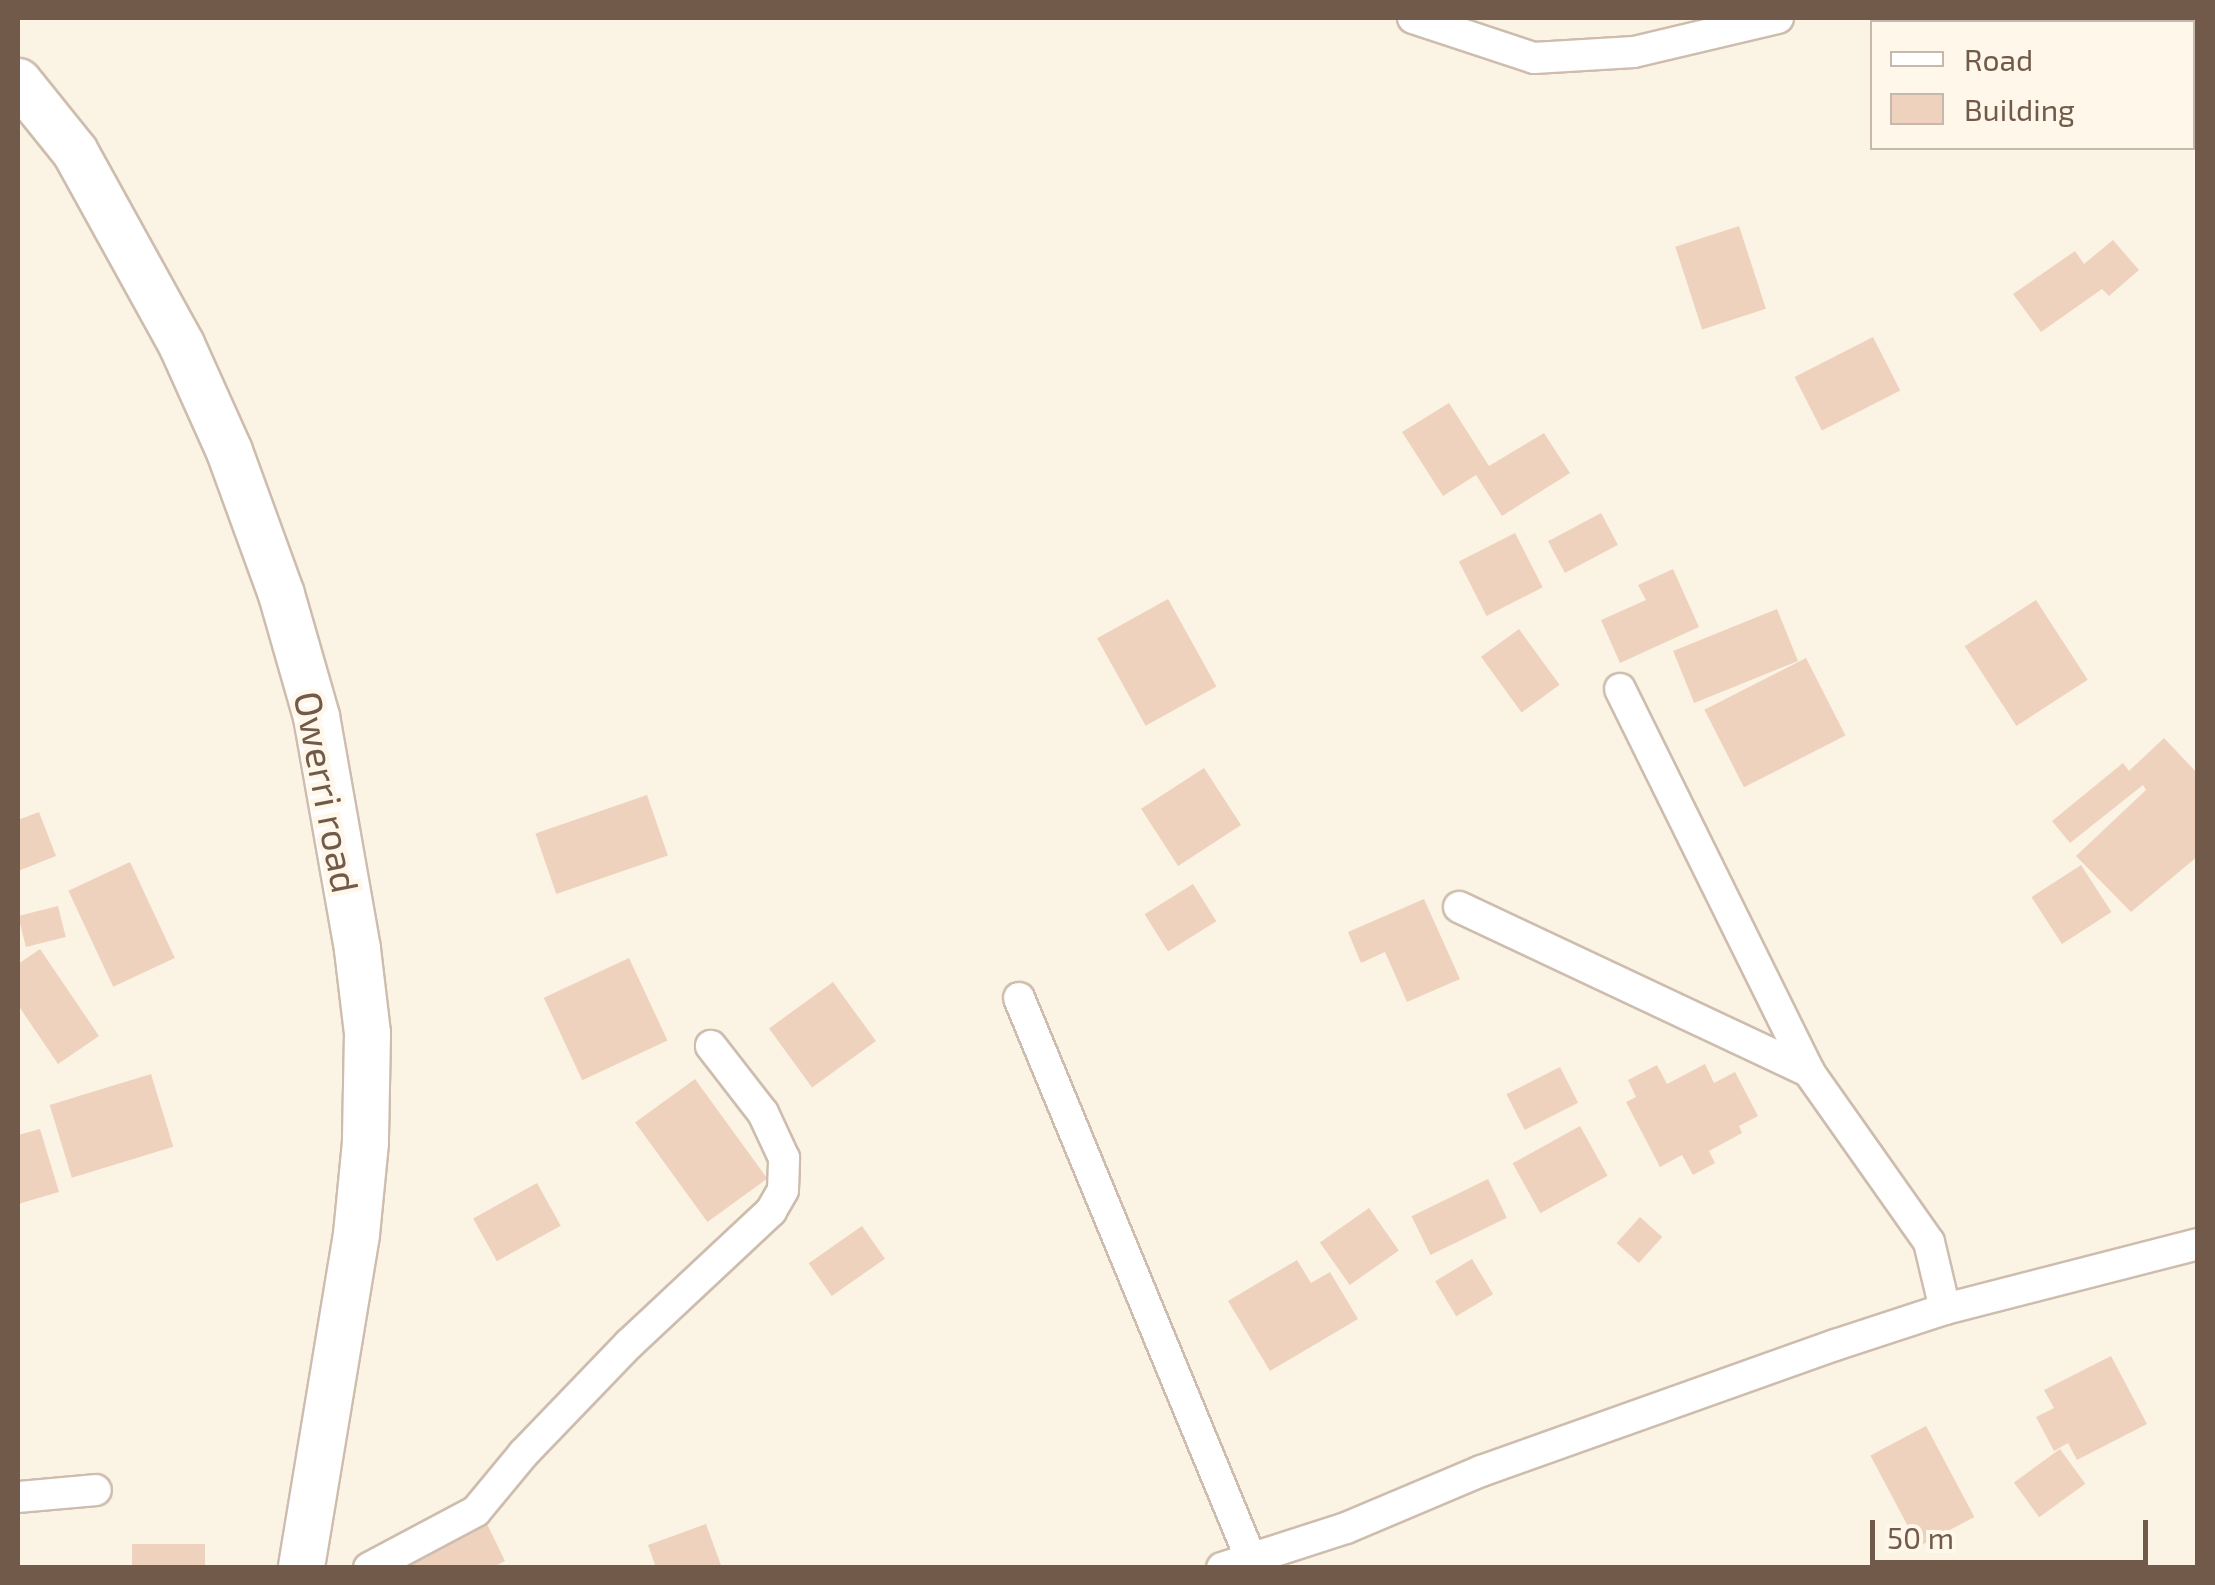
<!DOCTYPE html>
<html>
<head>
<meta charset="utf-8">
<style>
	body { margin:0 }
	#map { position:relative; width:2215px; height:1585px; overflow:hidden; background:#fbf3e4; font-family:"Exo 2",sans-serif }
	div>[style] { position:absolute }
	.building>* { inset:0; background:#efd2bd; transform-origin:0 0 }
	.roads { filter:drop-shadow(2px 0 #cebdae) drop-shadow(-2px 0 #cebdae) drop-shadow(0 2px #cebdae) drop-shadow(0 -2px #cebdae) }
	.minor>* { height:30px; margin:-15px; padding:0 15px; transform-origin:15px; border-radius:15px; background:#fff }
	.secondary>* { height:45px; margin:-22.5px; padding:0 22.5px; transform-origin:22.5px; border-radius:22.5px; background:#fff }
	span { translate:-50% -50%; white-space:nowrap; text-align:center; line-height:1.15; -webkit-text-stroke:9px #fef7ea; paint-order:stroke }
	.street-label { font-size:38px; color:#725a4b }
	.frame { position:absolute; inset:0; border:20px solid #725a4b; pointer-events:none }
	.legend { position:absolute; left:1870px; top:20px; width:325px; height:130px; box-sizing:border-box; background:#fef7ea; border:2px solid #c6b8aa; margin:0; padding:12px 18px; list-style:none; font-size:30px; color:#725a4b }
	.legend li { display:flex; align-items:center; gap:20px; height:50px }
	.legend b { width:50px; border:2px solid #c6b8aa }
	.scale { position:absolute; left:1870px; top:1520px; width:278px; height:45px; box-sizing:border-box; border:5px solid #725a4b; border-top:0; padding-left:12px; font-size:30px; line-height:35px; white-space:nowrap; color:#725a4b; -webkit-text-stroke:8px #fef7ea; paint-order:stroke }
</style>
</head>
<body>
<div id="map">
	<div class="building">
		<i style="clip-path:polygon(2151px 18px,2198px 18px,2198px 47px,2192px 51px,2192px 22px,2155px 22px)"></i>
		<i style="left:1739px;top:226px;width:87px;height:67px;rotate:72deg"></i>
		<i style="clip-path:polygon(2113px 240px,2139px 270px,2109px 296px,2102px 289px,2041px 332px,2013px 294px,2075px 251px,2084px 264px)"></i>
		<i style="left:1873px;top:337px;width:60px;height:88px;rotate:63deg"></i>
		<i style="clip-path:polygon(1449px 403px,1489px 466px,1544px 433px,1570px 473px,1502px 516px,1476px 475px,1443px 496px,1402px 432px)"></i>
		<i style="left:1601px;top:513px;width:36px;height:60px;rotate:62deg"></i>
		<i style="left:1515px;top:533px;width:61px;height:63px;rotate:63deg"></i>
		<i style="clip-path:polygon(1673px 569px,1699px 627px,1620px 663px,1601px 620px,1646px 600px,1638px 585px)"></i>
		<i style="left:1168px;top:599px;width:100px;height:81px;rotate:61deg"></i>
		<i style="left:2036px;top:600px;width:95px;height:85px;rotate:57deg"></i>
		<i style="left:1777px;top:609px;width:56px;height:112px;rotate:68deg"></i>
		<i style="left:1519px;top:629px;width:69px;height:47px;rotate:54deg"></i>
		<i style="left:1806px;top:658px;width:87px;height:114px;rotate:63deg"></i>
		<i style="clip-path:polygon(2164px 738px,2198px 774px,2198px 856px,2131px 912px,2076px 856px,2146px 790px,2143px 785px,2070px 843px,2052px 821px,2123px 763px,2129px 771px)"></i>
		<i style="left:1204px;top:768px;width:68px;height:75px;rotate:57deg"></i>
		<i style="left:647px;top:795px;width:64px;height:118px;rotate:71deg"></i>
		<i style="clip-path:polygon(39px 812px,56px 856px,18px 871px,18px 820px)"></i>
		<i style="left:130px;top:862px;width:106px;height:68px;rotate:65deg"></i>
		<i style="left:2081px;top:865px;width:56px;height:59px;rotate:57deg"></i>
		<i style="left:1193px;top:884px;width:44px;height:57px;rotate:58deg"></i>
		<i style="clip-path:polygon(1424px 899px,1460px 979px,1407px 1002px,1385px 952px,1361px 963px,1348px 932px)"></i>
		<i style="left:58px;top:906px;width:32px;height:41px;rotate:76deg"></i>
		<i style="clip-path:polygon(40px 949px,99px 1036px,58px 1064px,18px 1005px,18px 964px)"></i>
		<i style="left:629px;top:958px;width:91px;height:94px;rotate:65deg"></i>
		<i style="left:833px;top:982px;width:73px;height:79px;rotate:54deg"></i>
		<i style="clip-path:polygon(1705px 1064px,1714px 1083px,1735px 1072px,1758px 1116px,1739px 1126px,1742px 1133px,1709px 1151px,1715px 1163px,1693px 1175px,1682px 1155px,1660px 1167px,1626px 1102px,1636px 1097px,1628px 1080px,1657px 1065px,1667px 1084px)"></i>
		<i style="left:1560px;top:1067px;width:40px;height:60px;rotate:63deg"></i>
		<i style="left:151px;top:1074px;width:76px;height:106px;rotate:73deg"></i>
		<i style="left:695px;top:1079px;width:123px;height:74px;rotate:54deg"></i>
		<i style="left:1580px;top:1126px;width:57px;height:77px;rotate:61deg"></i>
		<i style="clip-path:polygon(40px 1129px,59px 1192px,18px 1204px,18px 1135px)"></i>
		<i style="left:1488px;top:1179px;width:43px;height:85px;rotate:64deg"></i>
		<i style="left:537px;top:1183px;width:49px;height:73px;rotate:61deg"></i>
		<i style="left:1369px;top:1208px;width:52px;height:60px;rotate:55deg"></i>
		<i style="left:1640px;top:1217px;width:30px;height:35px;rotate:42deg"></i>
		<i style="left:862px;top:1226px;width:40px;height:65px;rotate:55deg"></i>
		<i style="left:1472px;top:1259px;width:41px;height:43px;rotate:59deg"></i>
		<i style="clip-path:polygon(1297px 1260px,1311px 1283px,1330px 1272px,1358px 1319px,1270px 1371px,1228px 1301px)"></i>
		<i style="clip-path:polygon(2111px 1356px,2147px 1424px,2077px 1460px,2068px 1443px,2054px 1451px,2036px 1417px,2054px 1408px,2044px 1390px)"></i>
		<i style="left:1926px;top:1426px;width:103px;height:63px;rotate:62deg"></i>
		<i style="left:2060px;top:1449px;width:43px;height:57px;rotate:54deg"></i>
		<i style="clip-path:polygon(487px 1524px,505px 1561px,492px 1568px,399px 1568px)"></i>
		<i style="clip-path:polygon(706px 1524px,722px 1568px,656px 1568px,648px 1545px)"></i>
		<i style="left:205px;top:1544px;width:24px;height:73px;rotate:90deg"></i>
	</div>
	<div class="roads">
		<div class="minor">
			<i style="left:1413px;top:18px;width:127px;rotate:18.3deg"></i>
			<i style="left:1534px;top:58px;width:100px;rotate:-3.4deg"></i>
			<i style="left:1634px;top:52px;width:148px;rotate:-13.3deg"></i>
			<i style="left:1620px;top:689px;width:427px;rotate:63.7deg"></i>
			<i style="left:1809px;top:1072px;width:208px;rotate:54.8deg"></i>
			<i style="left:1929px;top:1242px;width:69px;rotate:76.6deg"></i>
			<i style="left:1459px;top:907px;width:387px;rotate:25.2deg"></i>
			<i style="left:1019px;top:998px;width:607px;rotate:67.53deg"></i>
			<i style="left:18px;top:1497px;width:78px;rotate:-5.1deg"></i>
			<i style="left:369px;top:1568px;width:121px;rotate:-28deg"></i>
			<i style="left:476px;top:1511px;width:75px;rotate:-50.4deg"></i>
			<i style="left:524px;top:1453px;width:151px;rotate:-46.1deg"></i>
			<i style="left:629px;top:1344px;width:195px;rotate:-43.1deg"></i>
			<i style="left:771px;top:1211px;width:24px;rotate:-60deg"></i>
			<i style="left:783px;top:1190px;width:32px;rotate:-88deg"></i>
			<i style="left:784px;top:1158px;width:50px;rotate:-115deg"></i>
			<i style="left:763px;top:1113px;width:85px;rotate:-127.8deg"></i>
			<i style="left:1222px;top:1568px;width:130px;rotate:-17.9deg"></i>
			<i style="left:1346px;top:1528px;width:147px;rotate:-22.9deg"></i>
			<i style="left:1481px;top:1471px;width:376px;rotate:-19.6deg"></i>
			<i style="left:1835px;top:1345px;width:116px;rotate:-18.1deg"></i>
			<i style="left:1945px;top:1309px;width:261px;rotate:-14.4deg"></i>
		</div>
		<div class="secondary">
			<i style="left:18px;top:81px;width:91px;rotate:51.2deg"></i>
			<i style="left:75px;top:152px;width:219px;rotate:61.1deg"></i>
			<i style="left:181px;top:344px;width:117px;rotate:65.8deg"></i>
			<i style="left:229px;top:451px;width:152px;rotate:70deg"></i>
			<i style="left:281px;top:594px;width:127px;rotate:74deg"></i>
			<i style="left:316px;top:716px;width:237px;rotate:80deg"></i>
			<i style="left:357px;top:949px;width:85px;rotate:83.2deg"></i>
			<i style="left:367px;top:1033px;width:109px;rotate:91.1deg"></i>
			<i style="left:365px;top:1142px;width:92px;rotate:95.6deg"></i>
			<i style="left:356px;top:1234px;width:338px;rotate:99.4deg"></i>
		</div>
	</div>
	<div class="street-label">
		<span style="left:327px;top:792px;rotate:79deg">Owerri road</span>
	</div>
	<div class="frame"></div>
	<ul class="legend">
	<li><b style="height:12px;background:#fff"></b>Road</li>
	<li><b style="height:28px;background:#efd2bd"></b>Building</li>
	</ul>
	<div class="scale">50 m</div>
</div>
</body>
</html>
